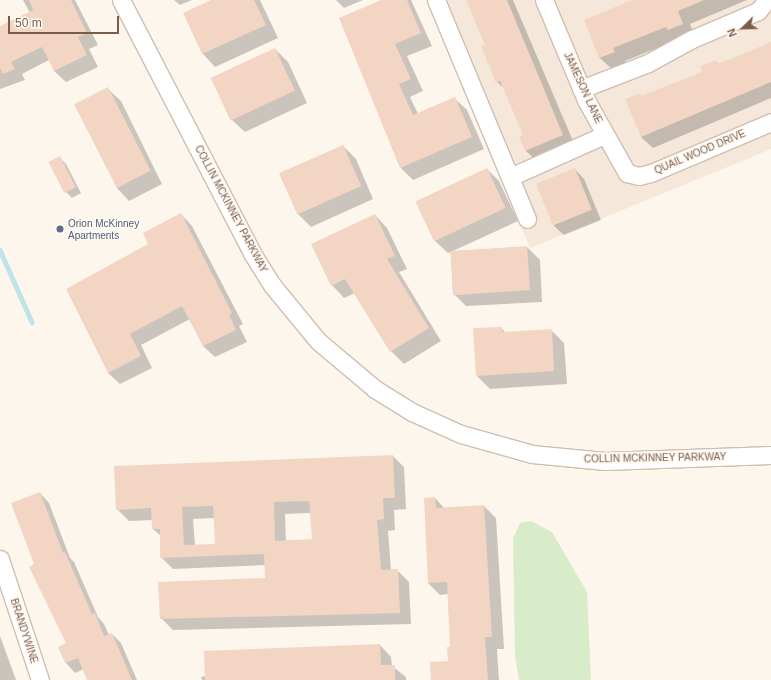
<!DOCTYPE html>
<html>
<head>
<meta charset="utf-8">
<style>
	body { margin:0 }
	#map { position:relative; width:771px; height:680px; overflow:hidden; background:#fdf6ec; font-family:Arial,sans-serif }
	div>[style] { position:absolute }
	.residential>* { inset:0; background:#f5e8da }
	.green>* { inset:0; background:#d8ecc9 }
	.shadow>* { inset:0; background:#0003 }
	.stream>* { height:4.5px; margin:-2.25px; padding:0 2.25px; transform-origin:2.25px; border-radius:2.25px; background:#bfe3e8 }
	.building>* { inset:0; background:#f3d5c3; transform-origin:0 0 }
	.roads { filter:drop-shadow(1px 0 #d1beb0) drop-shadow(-1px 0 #d1beb0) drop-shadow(0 1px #d1beb0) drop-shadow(0 -1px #d1beb0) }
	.minor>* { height:17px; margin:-8.5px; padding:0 8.5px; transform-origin:8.5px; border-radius:8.5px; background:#fff }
	.dots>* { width:11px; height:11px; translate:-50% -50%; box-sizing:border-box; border:2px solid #fffaf3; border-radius:50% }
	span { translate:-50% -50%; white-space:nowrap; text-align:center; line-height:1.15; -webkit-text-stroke:3.5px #fffaf3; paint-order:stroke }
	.street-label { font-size:10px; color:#7a5c4d }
	.service-label { font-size:10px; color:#4e5e75 }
	.left { translate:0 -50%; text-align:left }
	.north { position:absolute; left:723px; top:8px; width:40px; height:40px; -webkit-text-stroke:3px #fffaf3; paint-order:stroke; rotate:247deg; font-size:11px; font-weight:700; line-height:16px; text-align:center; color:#7a5c4d }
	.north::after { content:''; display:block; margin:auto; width:14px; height:18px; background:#7a5c4d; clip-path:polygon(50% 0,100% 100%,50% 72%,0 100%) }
	.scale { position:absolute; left:8px; top:16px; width:111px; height:18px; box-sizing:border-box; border:2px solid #7a5c4d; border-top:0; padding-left:5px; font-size:12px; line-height:14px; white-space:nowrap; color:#7a5c4d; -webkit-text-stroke:3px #fffaf3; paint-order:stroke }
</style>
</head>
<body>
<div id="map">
	<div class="residential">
		<i style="clip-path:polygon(427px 0,771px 0,771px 149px,530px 248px)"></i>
	</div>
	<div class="green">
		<i style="clip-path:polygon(531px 521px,552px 532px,587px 592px,591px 680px,519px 680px,515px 656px,513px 538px,520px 523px)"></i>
	</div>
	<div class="shadow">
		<i style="clip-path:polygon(23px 0,75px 0,98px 45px,89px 49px,98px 67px,66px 82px,54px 71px,49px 60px,22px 74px,25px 80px,0 89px,0 35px,30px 13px)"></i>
		<i style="clip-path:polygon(174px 0,192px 0,180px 5px)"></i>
		<i style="clip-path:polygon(213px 0,260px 0,278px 38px,215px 67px,203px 54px,184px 13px)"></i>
		<i style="clip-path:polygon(336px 0,363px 0,344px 8px)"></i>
		<i style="clip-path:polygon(384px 0,411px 0,432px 46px,407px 56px,423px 91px,410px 97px,418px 114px,454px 98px,467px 110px,484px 149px,413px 180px,401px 168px,340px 19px)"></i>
		<i style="clip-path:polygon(467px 0,513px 0,576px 148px,539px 163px,526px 151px,524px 136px,505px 89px,497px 82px,486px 45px)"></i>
		<i style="clip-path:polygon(635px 0,747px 0,690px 24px,695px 37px,679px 39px,625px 61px,627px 65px,613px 70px,600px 58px,585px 20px)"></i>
		<i style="clip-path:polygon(771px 43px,771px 98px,653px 148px,641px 137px,639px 94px,642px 97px,703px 72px,716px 61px,720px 65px)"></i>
		<i style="clip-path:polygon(275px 49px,288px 62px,307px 103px,245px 132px,232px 120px,213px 79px)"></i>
		<i style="clip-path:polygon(108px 89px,121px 101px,162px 184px,129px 201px,117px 188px)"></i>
		<i style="clip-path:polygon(343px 146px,356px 159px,373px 199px,311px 227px,298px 214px,280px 173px)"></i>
		<i style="clip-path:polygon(60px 158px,66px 164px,81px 193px,72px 198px,66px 192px,51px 162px)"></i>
		<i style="clip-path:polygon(487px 169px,499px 181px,518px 221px,453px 251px,527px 247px,540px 260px,542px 302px,466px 306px,453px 293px,451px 252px,448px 253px,435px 241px)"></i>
		<i style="clip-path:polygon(575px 169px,584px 179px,601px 220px,564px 235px,554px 226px)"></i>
		<i style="clip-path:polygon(181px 214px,192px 226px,243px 324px,239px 326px,247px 342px,215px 357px,203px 346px,190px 319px,141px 345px,152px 368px,120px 384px,108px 373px,150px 245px)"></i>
		<i style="clip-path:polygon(375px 215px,387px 228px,407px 269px,399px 272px,441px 341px,404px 364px,391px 351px,355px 293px,344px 298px,332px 285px)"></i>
		<i style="clip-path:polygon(501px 328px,506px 333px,551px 330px,564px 343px,567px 384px,490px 389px,477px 376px)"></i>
		<i style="clip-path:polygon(evenodd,393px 456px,404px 467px,406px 509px,394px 510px,395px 530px,388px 531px,391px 570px,397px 570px,409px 582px,411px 624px,173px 630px,161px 618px,266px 579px,265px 565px,173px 569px,161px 557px,161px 536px,153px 529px,153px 520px,129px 521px,117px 509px,393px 456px,311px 513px,313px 540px,286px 541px,285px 514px,311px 513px,393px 456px,215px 518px,216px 545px,195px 545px,193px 519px,215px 518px)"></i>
		<i style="clip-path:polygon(40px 493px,49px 503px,70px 558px,74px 562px,98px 617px,104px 624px,109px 635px,112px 634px,121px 643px,137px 680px,88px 680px,84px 669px,75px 673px,66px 663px,59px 647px,67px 644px,36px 565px)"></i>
		<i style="clip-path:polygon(435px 498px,445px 509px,484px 506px,496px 518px,504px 649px,497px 649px,499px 680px,431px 680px,449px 662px,451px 648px,448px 594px,440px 595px,428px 583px)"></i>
		<i style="clip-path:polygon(0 636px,16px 680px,0 680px)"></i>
		<i style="clip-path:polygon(380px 645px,391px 657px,392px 666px,406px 677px,406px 680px,202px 680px,201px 677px)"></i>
	</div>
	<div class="stream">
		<i style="left:0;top:250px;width:79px;rotate:66deg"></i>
	</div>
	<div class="building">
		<i style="clip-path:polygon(29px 0,71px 0,87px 33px,78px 37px,87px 55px,54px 71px,42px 47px,11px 62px,15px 69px,3px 74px,0 68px,0 26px,33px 10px)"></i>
		<i style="clip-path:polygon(211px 0,254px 0,266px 25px,202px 54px,183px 13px)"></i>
		<i style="clip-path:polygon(381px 0,407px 0,421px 33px,395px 44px,411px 79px,399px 84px,413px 115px,455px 97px,472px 137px,400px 168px,339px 18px)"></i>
		<i style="clip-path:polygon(466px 0,507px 0,563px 135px,525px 151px,519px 137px,523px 135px,500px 81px,496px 83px,481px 46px,485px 45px)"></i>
		<i style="clip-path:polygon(632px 0,704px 0,678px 11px,683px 24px,668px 30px,666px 27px,613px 48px,615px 52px,599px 58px,584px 20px)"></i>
		<i style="clip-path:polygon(771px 42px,771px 82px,641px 137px,625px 99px,640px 93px,641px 96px,702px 72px,700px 66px,716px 60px,718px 64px)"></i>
		<i style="left:275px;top:48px;width:47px;height:71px;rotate:65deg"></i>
		<i style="left:108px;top:87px;width:94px;height:38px;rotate:63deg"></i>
		<i style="left:343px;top:145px;width:45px;height:70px;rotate:66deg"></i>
		<i style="left:60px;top:156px;width:35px;height:13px;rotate:63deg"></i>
		<i style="left:487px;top:168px;width:44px;height:79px;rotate:65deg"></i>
		<i style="left:575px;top:168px;width:45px;height:42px;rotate:68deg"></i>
		<i style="clip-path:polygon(181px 213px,232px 313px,229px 315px,236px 330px,203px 346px,182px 306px,130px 334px,141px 356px,108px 373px,66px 289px,148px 244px,143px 233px)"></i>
		<i style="clip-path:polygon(375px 214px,395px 256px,387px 259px,429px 328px,390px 352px,345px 279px,331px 286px,311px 244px)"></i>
		<i style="left:527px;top:246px;width:44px;height:77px;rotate:86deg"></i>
		<i style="clip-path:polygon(502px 327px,502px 332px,552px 329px,554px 371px,476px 376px,473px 328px)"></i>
		<i style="clip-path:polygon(evenodd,393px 455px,395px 498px,383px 498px,384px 519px,377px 520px,381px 570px,398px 569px,400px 613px,160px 619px,158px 582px,265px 578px,264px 554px,160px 558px,160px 529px,152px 529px,151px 508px,116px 510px,114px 466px,393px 455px,309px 501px,312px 539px,275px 541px,274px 502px,309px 501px,393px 455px,213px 506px,215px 544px,184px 545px,182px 507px,213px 506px)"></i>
		<i style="clip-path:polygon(40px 492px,63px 553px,65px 552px,92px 614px,95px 613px,104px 636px,112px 633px,132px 680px,87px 680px,78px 658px,65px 663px,58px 647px,66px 643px,29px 567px,34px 564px,11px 503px)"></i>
		<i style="clip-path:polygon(435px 497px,436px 508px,484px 505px,492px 637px,485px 637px,488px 680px,431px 680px,430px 662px,448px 661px,447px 647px,450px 647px,447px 582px,428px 583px,424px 498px)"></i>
		<i style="clip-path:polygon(380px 644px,381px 665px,395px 665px,395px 680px,205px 680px,204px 651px)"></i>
	</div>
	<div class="roads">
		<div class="minor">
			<i style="left:121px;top:0;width:285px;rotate:62.6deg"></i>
			<i style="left:252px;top:253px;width:38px;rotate:58deg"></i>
			<i style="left:272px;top:285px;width:72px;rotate:50.6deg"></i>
			<i style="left:318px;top:341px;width:75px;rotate:40.1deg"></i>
			<i style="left:375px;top:389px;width:44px;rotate:31.9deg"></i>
			<i style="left:412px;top:412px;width:54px;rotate:24.2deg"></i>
			<i style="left:461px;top:434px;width:74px;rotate:15.7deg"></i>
			<i style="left:532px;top:454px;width:73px;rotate:5.5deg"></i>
			<i style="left:605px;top:461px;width:166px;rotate:-2.1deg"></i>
			<i style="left:436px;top:0;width:237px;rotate:67.4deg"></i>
			<i style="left:544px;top:0;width:108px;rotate:67.2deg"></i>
			<i style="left:586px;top:100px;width:84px;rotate:60.7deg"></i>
			<i style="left:627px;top:173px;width:12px;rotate:14deg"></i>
			<i style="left:639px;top:176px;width:12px;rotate:-14deg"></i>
			<i style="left:651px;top:173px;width:130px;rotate:-23deg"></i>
			<i style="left:581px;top:89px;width:72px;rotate:-21.2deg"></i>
			<i style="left:648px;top:63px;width:50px;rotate:-28.6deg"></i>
			<i style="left:692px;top:39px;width:72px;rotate:-23deg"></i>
			<i style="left:758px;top:11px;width:14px;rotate:-51deg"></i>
			<i style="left:510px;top:177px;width:103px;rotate:-24.1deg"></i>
			<i style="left:0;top:559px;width:127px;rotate:71.7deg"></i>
		</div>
	</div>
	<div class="dots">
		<i style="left:60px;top:229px;background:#5c6f8a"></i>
	</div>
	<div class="street-label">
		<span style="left:583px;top:88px;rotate:65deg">JAMESON LANE</span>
		<span style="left:700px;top:152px;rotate:-23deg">QUAIL WOOD DRIVE</span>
		<span style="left:231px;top:209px;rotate:62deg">COLLIN MCKINNEY PARKWAY</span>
		<span style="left:655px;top:458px;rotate:-1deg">COLLIN MCKINNEY PARKWAY</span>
		<span style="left:24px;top:631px;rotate:72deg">BRANDYWINE</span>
	</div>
	<div class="service-label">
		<span class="left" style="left:68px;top:229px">Orion McKinney<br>Apartments</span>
	</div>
	<div class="north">N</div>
	<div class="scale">50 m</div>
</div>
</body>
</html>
